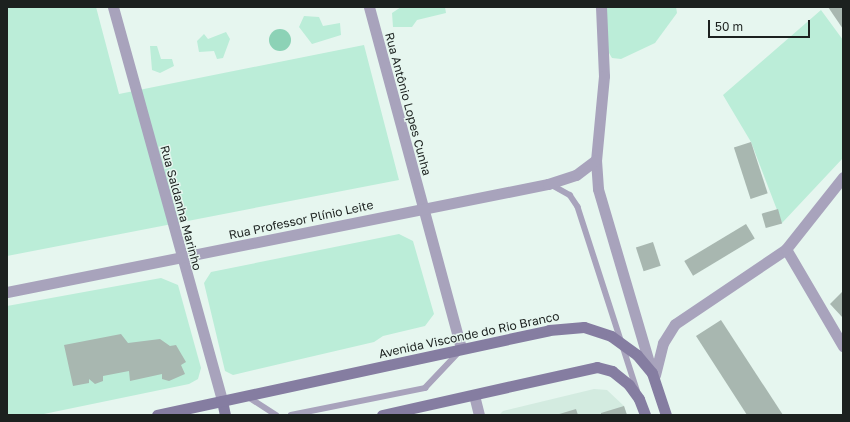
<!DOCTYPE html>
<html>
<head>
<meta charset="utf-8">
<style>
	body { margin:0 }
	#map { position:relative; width:850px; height:422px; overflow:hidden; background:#e6f6ef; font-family:"Golos Text",sans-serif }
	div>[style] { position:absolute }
	.built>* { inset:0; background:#d3ebe0 }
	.green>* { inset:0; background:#bbedd8 }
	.water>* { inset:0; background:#8cd2b6 }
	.round { border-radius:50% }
	.building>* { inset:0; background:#a8b7b0; transform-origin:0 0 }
	.service>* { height:5.5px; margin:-2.75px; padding:0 2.75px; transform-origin:2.75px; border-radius:2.75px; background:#a8a3bc }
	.minor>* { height:11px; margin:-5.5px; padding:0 5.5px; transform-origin:5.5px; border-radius:5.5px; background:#a8a3bc }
	.tertiary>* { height:11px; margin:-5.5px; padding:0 5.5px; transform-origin:5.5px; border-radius:5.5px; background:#a8a3bc }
	.secondary>* { height:11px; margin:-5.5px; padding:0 5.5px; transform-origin:5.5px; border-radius:5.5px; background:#857da1 }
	span { translate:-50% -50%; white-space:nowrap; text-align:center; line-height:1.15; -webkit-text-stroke:3px #e6f6ef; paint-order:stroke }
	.street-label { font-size:12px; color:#1c211f }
	.frame { position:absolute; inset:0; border:8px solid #1c211f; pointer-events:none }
	.scale { position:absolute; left:708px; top:20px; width:102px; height:18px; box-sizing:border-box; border:2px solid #1c211f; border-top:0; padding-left:5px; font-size:12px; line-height:14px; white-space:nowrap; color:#1c211f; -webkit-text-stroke:3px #e6f6ef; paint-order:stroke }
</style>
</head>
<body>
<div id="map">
	<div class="built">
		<i style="clip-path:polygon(594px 389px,607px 390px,624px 406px,627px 415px,499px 415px,503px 411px)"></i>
	</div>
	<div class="green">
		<i style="clip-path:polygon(7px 7px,96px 7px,119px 94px,364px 45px,399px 180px,7px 256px)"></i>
		<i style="clip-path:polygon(401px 7px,445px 7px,446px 13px,417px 20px,412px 27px,393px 27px,392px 13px)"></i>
		<i style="clip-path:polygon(604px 7px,676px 7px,677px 13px,655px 43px,621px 59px,612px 58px,603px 43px)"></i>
		<i style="clip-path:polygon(821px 10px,843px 40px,843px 158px,782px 223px,751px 142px,723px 95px)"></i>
		<i style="clip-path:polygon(304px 16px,319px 17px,323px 26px,340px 23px,341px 35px,312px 44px,299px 27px)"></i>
		<i style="clip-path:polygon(226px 32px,230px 39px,223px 58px,217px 59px,214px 51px,199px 52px,197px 41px,204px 34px,208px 39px)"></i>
		<i style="clip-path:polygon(150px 46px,157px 46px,161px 59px,172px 59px,174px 66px,160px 73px,152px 70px)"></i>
		<i style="clip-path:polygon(399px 234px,413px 241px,434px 314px,425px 326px,383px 336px,374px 342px,233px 375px,225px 371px,204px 283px,211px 272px)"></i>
		<i style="clip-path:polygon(161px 278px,178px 285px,201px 368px,198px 379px,189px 384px,39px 415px,8px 415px,7px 306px)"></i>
	</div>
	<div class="water">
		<i class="round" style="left:269px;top:29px;width:22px;height:22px"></i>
	</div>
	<div class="building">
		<i style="clip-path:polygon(828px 7px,843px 7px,843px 29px)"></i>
		<i style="left:751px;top:142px;width:54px;height:18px;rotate:72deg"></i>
		<i style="left:778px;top:209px;width:15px;height:17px;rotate:74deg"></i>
		<i style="left:746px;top:224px;width:17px;height:72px;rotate:59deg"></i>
		<i style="left:653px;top:242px;width:25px;height:18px;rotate:72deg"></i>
		<i style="clip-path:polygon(843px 291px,843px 318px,830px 304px)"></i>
		<i style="clip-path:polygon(721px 320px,783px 415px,747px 415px,696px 336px)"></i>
		<i style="clip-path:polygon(121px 334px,128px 343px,160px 339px,170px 346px,176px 345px,186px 362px,181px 365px,185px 374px,169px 381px,162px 379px,162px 374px,130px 381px,129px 371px,103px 376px,103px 381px,95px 384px,89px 379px,89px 383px,73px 386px,64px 345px)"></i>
		<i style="clip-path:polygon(624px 406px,627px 415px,601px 415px,601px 413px)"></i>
		<i style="clip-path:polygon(576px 409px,578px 415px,556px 415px)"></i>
	</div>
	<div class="service">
		<i style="left:550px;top:184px;width:23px;rotate:29deg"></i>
		<i style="left:570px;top:195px;width:14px;rotate:56deg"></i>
		<i style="left:578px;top:207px;width:192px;rotate:72.1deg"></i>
		<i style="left:247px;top:396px;width:35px;rotate:33deg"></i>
		<i style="left:291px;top:415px;width:137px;rotate:-11.4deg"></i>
		<i style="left:425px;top:388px;width:51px;rotate:-46.6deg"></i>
	</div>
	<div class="minor">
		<i style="left:113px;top:7px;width:409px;rotate:74.5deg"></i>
		<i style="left:369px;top:7px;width:354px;rotate:74.9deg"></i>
		<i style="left:601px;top:7px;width:69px;rotate:87.5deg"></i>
		<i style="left:604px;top:76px;width:84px;rotate:95.4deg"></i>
		<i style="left:596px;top:160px;width:29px;rotate:86deg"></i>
		<i style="left:598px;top:189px;width:192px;rotate:73.6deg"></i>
		<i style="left:786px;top:249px;width:113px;rotate:59.6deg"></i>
		<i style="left:7px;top:292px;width:552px;rotate:-11.29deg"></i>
		<i style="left:548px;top:184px;width:29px;rotate:-18deg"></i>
		<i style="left:576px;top:175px;width:25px;rotate:-37deg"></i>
		<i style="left:655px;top:375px;width:33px;rotate:-76deg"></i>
		<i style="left:663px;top:343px;width:22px;rotate:-58deg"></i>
		<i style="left:675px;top:324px;width:134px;rotate:-34deg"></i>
		<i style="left:786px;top:249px;width:92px;rotate:-51.6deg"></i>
	</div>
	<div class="tertiary">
		<i style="left:474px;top:395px;width:21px;rotate:76deg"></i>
	</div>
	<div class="secondary">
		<i style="left:222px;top:401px;width:14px;rotate:78deg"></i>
		<i style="left:157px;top:415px;width:401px;rotate:-12.2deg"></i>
		<i style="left:549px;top:330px;width:35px;rotate:-5deg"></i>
		<i style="left:584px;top:327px;width:28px;rotate:18deg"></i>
		<i style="left:611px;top:336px;width:32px;rotate:36deg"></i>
		<i style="left:637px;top:355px;width:23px;rotate:50deg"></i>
		<i style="left:652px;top:373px;width:44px;rotate:71.6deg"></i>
		<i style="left:382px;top:415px;width:220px;rotate:-12.6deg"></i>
		<i style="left:597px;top:367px;width:16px;rotate:15deg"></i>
		<i style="left:612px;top:371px;width:22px;rotate:39deg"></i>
		<i style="left:629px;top:385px;width:17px;rotate:54deg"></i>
		<i style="left:639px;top:399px;width:17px;rotate:69deg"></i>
	</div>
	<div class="street-label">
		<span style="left:408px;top:104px;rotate:75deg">Rua Antônio Lopes Cunha</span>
		<span style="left:181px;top:208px;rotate:75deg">Rua Saldanha Marinho</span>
		<span style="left:301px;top:220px;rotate:-12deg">Rua Professor Plínio Leite</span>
		<span style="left:469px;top:335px;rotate:-12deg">Avenida Visconde do Rio Branco</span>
	</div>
	<div class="frame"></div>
	<div class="scale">50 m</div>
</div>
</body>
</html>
